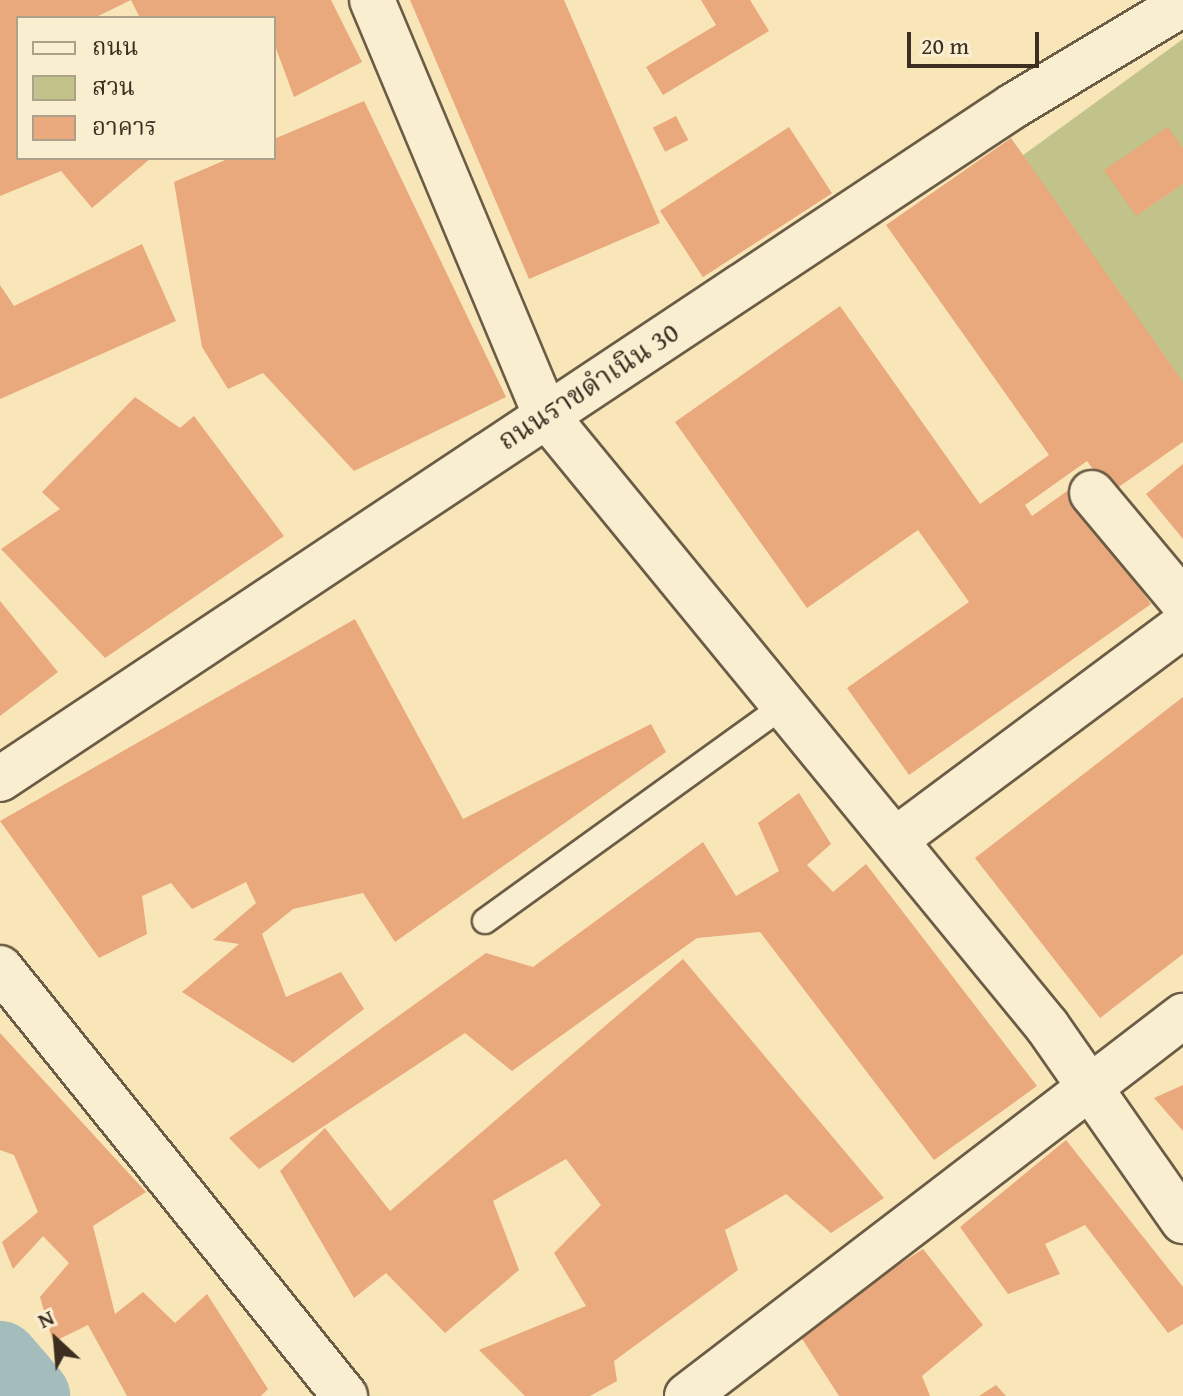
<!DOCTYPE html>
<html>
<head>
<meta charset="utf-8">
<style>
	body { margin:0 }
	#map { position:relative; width:1183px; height:1396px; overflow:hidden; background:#f8e5b8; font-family:"Gentium Book Plus","Noto Serif Thai",serif }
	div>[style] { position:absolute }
	.green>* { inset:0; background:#c2c38b }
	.river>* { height:78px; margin:-39px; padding:0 39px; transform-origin:39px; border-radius:39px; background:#a4bcbb }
	.building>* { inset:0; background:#e9a97d; transform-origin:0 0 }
	.roads { filter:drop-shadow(2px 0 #6b5c46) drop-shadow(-2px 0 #6b5c46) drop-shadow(0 2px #6b5c46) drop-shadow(0 -2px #6b5c46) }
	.lane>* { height:24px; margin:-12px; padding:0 12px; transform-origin:12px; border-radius:12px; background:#faeed1 }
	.street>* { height:44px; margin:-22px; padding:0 22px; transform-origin:22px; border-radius:22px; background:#faeed1 }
	.secondary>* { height:44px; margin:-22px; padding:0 22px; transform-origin:22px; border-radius:22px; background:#faeed1 }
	span { translate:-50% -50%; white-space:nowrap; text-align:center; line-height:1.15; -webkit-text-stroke:6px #faeed1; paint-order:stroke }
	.street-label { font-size:28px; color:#3c2e20 }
	.legend { position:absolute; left:16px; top:16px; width:260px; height:144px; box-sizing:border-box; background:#faeed1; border:2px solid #aea18a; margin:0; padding:10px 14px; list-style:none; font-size:24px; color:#3c2e20 }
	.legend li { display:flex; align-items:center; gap:16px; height:40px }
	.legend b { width:40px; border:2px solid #aea18a }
	.north { position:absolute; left:16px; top:1300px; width:80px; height:80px; -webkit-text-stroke:6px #faeed1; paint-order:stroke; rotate:334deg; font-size:22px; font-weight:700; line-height:32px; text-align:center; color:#3c2e20 }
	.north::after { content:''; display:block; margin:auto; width:28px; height:36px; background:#3c2e20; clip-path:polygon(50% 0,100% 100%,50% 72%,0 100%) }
	.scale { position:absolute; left:907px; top:32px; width:132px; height:36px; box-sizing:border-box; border:4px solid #3c2e20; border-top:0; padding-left:10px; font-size:24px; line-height:28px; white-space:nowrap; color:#3c2e20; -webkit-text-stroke:6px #faeed1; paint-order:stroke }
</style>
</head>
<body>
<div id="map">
	<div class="green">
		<i style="clip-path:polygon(1183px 39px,1183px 411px,1008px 166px)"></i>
	</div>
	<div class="river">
		<i style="left:0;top:1360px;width:48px;rotate:49.3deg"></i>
	</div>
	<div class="building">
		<i style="clip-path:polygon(0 0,331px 0,362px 62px,294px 97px,274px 43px,274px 18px,140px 18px,131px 0,94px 18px,18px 18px,18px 158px,151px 158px,92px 208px,61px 171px,0 196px)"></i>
		<i style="clip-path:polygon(410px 0,564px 0,660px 223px,529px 279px)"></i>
		<i style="clip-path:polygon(701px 0,750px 0,769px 31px,663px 95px,646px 67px,716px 25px)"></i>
		<i style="clip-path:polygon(364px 101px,506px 397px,354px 471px,263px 373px,228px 389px,202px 347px,174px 182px,230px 158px,274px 158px,274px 139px)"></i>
		<i style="left:676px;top:116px;width:27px;height:26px;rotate:63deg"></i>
		<i style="left:789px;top:127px;width:79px;height:154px;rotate:57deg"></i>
		<i style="clip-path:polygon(1168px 127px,1183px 148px,1183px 184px,1136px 216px,1104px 170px)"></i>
		<i style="clip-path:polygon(1011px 138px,1183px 382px,1183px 442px,1110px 493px,1087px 461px,1025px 505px,1032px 516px,1070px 489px,1151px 604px,909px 775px,847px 688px,969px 602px,918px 530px,807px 608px,675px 422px,840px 306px,980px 504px,1049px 455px,886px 225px)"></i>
		<i style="clip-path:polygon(142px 244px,176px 321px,0 399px,0 285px,14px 306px)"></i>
		<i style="clip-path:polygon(135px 397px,180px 428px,194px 416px,284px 536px,105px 658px,1px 549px,60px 509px,42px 492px)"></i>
		<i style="clip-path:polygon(1183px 464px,1183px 539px,1146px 494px)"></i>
		<i style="clip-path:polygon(0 601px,58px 672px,0 716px)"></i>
		<i style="clip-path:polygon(355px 619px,463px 819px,651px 724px,666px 752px,395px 942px,363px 893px,293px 909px,262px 934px,286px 997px,341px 972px,364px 1009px,293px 1063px,182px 992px,239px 944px,213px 940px,256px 903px,246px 882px,192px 909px,171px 883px,142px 896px,147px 934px,99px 958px,0 821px)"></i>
		<i style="clip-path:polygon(1183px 697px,1183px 954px,1100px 1018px,975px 858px)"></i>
		<i style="clip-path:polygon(799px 793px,831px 844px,807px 865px,833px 892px,866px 864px,1037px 1086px,934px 1160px,760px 932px,697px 938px,512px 1071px,465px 1033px,259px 1169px,229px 1138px,486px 953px,533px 967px,703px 842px,736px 896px,779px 871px,758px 823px)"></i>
		<i style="clip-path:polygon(683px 959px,884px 1198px,831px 1233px,786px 1194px,725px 1230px,738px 1270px,614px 1361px,617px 1381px,590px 1396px,525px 1396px,479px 1350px,586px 1306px,554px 1253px,601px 1205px,566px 1159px,493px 1201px,519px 1270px,445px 1333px,386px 1273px,354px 1298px,280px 1171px,325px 1128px,390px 1211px)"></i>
		<i style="clip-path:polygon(0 1033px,146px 1192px,93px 1226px,115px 1314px,143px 1292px,175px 1323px,207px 1294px,268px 1389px,261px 1396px,127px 1396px,88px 1325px,53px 1342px,40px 1297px,69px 1263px,43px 1236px,13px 1269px,2px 1242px,38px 1212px,14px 1155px,0 1150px)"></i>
		<i style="clip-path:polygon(1183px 1085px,1183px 1131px,1154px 1098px)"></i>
		<i style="clip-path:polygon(1066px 1140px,1183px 1287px,1183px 1324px,1168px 1333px,1085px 1225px,1045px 1244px,1060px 1274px,1008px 1294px,960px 1227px)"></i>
		<i style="clip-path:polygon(923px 1249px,983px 1325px,922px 1376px,930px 1396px,839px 1396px,797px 1331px)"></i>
		<i style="clip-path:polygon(996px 1385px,1006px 1396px,979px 1396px)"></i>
	</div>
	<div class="roads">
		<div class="lane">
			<i style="left:485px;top:921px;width:369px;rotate:-35.8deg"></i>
		</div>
		<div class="street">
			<i style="left:372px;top:0;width:449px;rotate:67.3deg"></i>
			<i style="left:545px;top:414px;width:792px;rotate:50.64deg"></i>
			<i style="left:1047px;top:1026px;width:238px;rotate:55.1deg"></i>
			<i style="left:1092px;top:493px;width:142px;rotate:50.1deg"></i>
			<i style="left:0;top:779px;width:1216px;rotate:-33.6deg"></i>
			<i style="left:1013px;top:106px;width:198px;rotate:-31deg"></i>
			<i style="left:895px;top:840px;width:359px;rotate:-36.7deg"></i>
			<i style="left:687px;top:1396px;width:625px;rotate:-37.46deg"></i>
		</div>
		<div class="secondary">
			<i style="left:0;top:968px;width:550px;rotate:51.13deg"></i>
		</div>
	</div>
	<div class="street-label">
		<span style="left:588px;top:386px;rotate:-33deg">ถนนราขดำเนิน 30</span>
	</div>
	<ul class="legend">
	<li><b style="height:10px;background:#faeed1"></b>ถนน</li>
	<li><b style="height:22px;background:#c2c38b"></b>สวน</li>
	<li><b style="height:22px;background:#e9a97d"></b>อาคาร</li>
	</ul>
	<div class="north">N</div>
	<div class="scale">20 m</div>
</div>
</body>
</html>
